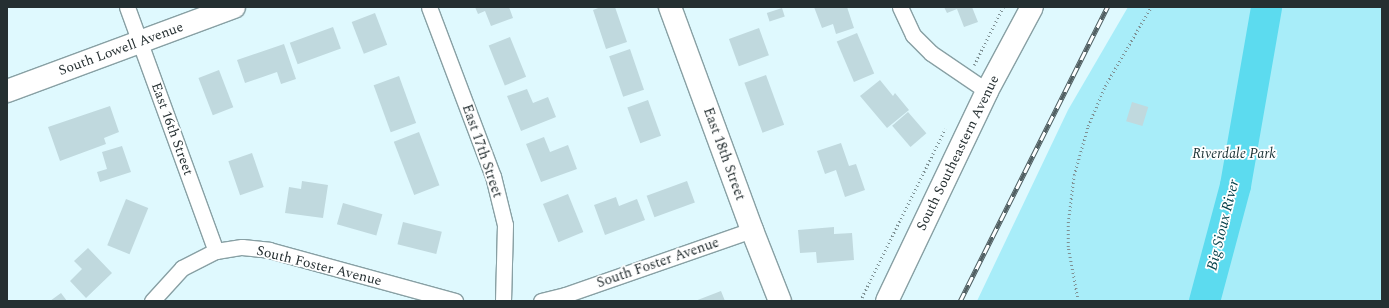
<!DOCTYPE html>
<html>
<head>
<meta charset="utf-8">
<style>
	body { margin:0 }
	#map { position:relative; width:1389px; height:308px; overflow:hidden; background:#dff9fe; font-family:Spectral,serif }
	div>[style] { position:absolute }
	.green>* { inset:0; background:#a8edf9 }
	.river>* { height:31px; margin:-15.5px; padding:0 15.5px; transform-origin:15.5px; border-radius:15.5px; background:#5cdbef }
	.building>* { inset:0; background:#c0d9de; transform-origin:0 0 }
	.path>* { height:2.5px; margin-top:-1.25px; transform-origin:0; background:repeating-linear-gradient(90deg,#7f9194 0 1px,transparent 0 4px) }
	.roads { filter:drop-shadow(1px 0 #88a0a4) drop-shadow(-1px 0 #88a0a4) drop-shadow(0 1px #88a0a4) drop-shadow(0 -1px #88a0a4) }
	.street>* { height:15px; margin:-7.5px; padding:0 7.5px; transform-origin:7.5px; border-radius:7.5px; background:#fff }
	.secondary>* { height:22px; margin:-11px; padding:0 11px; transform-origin:11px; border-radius:11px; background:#fff }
	.rail>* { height:4.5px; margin-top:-2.25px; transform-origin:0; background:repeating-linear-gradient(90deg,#fff 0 9px,#515f62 0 18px); box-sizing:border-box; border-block:1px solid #515f62 }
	span { translate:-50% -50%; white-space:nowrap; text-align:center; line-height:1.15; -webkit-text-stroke:3.5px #fff; paint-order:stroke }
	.street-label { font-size:14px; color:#252f31 }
	.park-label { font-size:14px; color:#20373a; font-style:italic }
	.water-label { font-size:15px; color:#06424b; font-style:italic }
	.frame { position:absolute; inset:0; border:8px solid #252f31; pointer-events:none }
</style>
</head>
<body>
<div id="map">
	<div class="green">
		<i style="clip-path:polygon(1128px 7px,1382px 7px,1382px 301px,977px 301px,1068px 110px)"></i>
	</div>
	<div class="river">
		<i style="left:1204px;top:301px;width:120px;rotate:-75deg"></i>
		<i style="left:1235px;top:185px;width:181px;rotate:-80.1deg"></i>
	</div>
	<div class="building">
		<i style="clip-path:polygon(475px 7px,509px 7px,513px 18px,491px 26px,485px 11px,478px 14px)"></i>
		<i style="clip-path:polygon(601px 7px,615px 7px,627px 42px,606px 49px,593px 10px)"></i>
		<i style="clip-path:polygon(814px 7px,847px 7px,854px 28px,836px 34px,833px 24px,822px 28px)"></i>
		<i style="clip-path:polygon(944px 7px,972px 7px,978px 22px,964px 27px,957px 9px,947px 13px)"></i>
		<i style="left:782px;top:8px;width:9px;height:16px;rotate:72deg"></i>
		<i style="left:375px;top:13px;width:34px;height:25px;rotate:69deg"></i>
		<i style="left:333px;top:27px;width:23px;height:46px;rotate:70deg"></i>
		<i style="left:759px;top:28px;width:29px;height:32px;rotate:70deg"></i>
		<i style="left:857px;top:33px;width:44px;height:22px;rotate:67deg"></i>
		<i style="left:510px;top:37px;width:43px;height:23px;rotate:68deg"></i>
		<i style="clip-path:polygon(284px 44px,296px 79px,281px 84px,277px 72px,245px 83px,237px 60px)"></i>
		<i style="left:630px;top:49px;width:43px;height:22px;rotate:71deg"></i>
		<i style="left:219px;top:70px;width:40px;height:22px;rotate:69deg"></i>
		<i style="left:766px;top:75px;width:53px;height:23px;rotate:70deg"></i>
		<i style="left:399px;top:76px;width:50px;height:27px;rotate:70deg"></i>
		<i style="clip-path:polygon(880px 80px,893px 96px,895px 93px,909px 110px,887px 128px,860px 96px)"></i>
		<i style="clip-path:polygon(527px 89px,533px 103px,548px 97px,556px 117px,521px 131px,507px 96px)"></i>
		<i style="left:648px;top:100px;width:38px;height:22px;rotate:70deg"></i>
		<i style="left:1132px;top:102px;width:17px;height:20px;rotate:17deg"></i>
		<i style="clip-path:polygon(110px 106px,119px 132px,104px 138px,106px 144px,60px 161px,48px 127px)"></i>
		<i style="left:908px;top:112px;width:28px;height:21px;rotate:49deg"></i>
		<i style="left:419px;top:132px;width:57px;height:27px;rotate:69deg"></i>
		<i style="clip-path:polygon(544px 137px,550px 152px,568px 145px,577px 169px,541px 182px,526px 144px)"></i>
		<i style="clip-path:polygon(841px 143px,849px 166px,856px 164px,865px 190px,845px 197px,836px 170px,825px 174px,817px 151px)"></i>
		<i style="clip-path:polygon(122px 146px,131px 172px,100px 182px,97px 172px,107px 169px,102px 152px)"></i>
		<i style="left:252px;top:153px;width:36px;height:25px;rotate:71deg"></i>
		<i style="clip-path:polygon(302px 181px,328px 185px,323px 218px,285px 213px,289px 187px,301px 189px)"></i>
		<i style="left:687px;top:181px;width:23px;height:43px;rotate:70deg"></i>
		<i style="left:568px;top:194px;width:41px;height:27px;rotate:68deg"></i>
		<i style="clip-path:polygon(616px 197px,619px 206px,637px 199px,645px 220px,605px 235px,594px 205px)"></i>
		<i style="left:126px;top:199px;width:24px;height:50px;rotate:22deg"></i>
		<i style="left:343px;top:203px;width:41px;height:22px;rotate:16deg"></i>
		<i style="left:403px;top:222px;width:40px;height:23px;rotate:14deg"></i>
		<i style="clip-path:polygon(834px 227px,834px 234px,852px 233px,854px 260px,817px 263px,816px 252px,800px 253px,798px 230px)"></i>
		<i style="clip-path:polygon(88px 248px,112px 273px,86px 298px,70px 281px,82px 269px,74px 261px)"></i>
		<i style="clip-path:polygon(721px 291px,725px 301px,695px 301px)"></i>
		<i style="clip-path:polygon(61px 293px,67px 301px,50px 301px)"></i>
	</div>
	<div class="path">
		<i style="left:974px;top:65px;width:65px;rotate:-63.4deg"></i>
		<i style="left:860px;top:301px;width:192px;rotate:-63.7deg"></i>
		<i style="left:1078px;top:301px;width:55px;rotate:-100.5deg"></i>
		<i style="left:1068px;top:247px;width:24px;rotate:-90deg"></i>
		<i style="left:1068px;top:223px;width:48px;rotate:-82.9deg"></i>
		<i style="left:1074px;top:175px;width:51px;rotate:-74.1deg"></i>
		<i style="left:1088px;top:126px;width:43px;rotate:-67deg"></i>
		<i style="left:1105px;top:86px;width:91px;rotate:-59.8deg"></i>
	</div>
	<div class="roads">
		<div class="street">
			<i style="left:127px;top:7px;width:260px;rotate:70deg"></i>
			<i style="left:429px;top:7px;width:181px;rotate:69.3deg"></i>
			<i style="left:493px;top:176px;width:50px;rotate:76.2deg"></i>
			<i style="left:505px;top:225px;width:76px;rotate:91.5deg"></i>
			<i style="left:900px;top:7px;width:31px;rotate:65deg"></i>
			<i style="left:913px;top:35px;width:25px;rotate:45deg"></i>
			<i style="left:931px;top:53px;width:68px;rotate:34.2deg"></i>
			<i style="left:152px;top:301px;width:45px;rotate:-47.7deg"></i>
			<i style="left:182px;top:268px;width:38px;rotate:-27deg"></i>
			<i style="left:216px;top:251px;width:26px;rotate:-9deg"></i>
			<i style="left:242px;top:247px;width:27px;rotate:6deg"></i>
			<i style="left:269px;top:250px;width:193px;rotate:15.3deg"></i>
			<i style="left:541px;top:301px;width:25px;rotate:-14deg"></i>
			<i style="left:565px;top:295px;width:198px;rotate:-19.2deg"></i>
		</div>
		<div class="secondary">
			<i style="left:670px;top:7px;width:238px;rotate:69.8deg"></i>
			<i style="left:752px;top:230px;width:76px;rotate:68.5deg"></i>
			<i style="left:7px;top:91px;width:242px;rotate:-20.3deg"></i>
			<i style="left:887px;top:301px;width:233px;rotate:-64.5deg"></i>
			<i style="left:987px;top:91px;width:95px;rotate:-61.8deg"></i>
		</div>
	</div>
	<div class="rail">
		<i style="left:960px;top:301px;width:329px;rotate:-63.4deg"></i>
	</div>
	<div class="street-label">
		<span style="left:121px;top:49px;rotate:-20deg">South Lowell Avenue</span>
		<span style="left:172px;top:129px;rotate:70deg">East 16th Street</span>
		<span style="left:482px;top:151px;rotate:71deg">East 17th Street</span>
		<span style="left:958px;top:153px;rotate:-64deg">South Southeastern Avenue</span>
		<span style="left:724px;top:154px;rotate:70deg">East 18th Street</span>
		<span style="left:658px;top:263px;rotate:-19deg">South Foster Avenue</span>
		<span style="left:319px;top:266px;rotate:14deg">South Foster Avenue</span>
	</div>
	<div class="park-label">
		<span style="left:1234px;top:154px">Riverdale Park</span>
	</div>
	<div class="water-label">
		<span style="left:1223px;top:225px;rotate:-76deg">Big Sioux River</span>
	</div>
	<div class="frame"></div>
</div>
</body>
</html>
